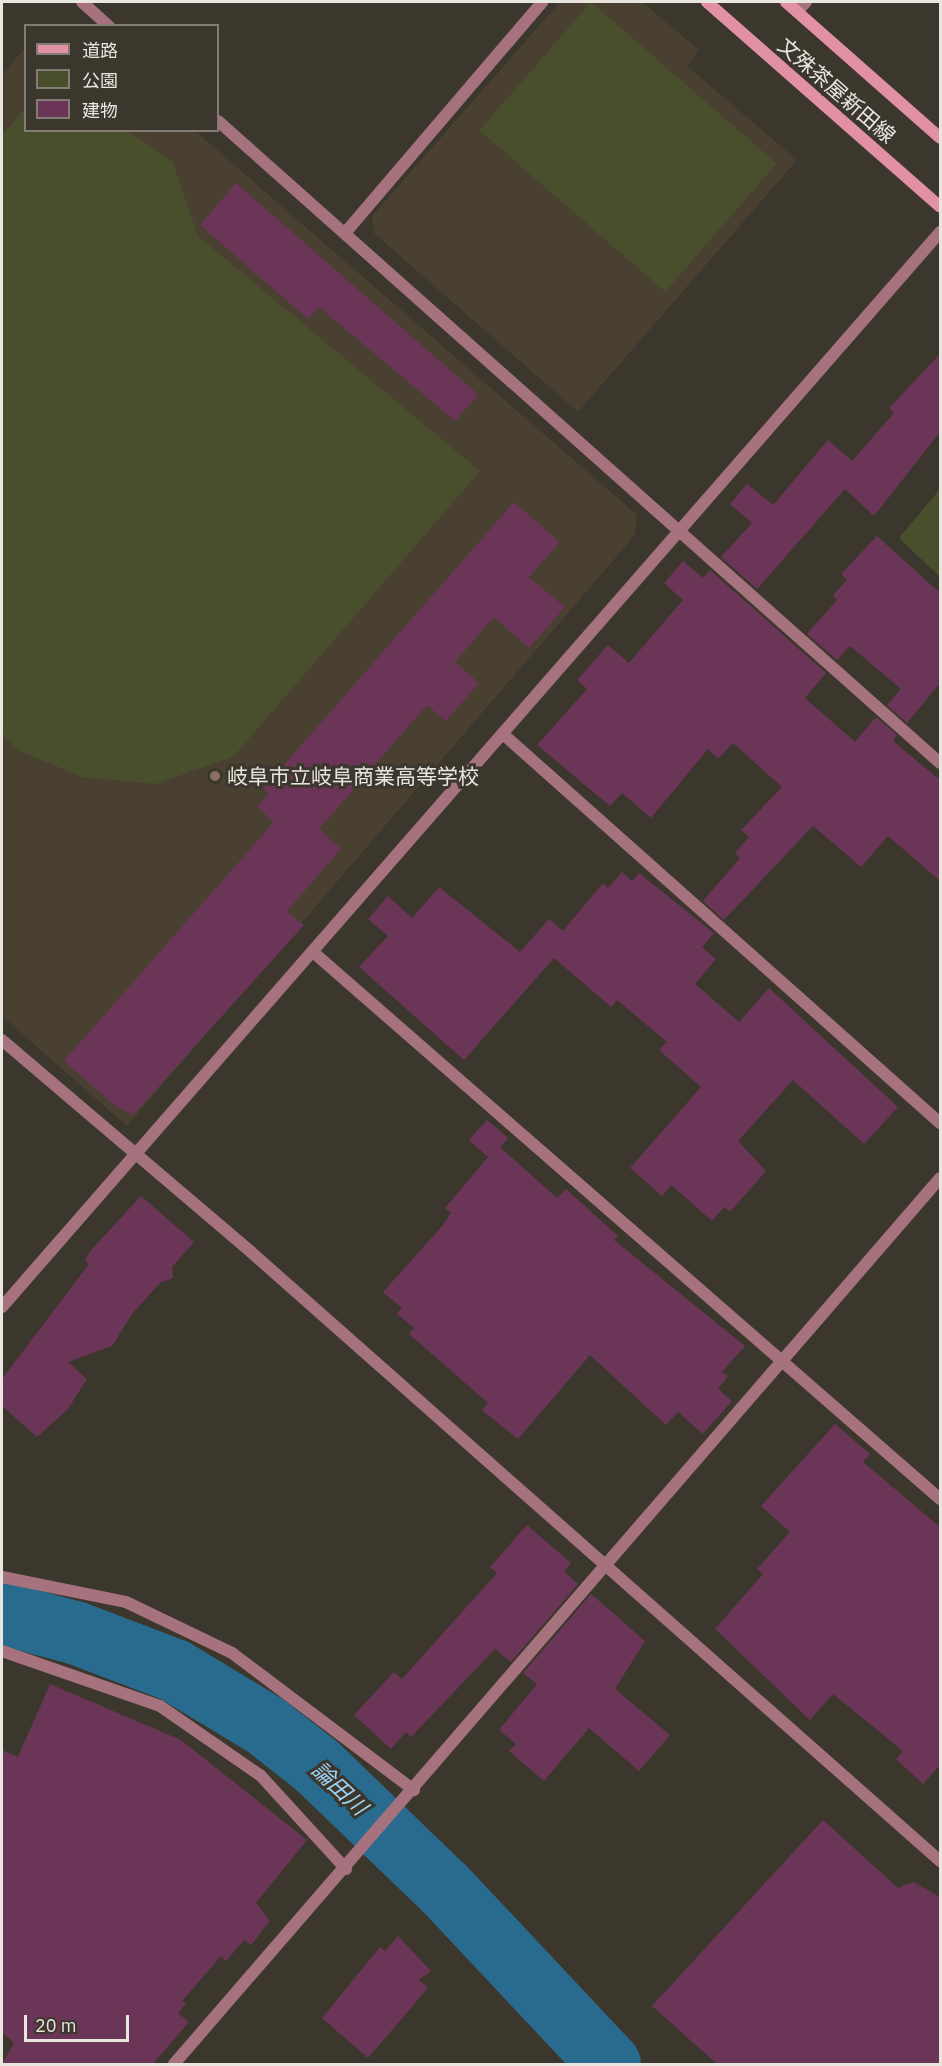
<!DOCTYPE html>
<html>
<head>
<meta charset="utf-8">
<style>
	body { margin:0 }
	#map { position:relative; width:942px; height:2066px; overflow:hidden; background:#3c372d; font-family:"IBM Plex Sans","Noto Sans JP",sans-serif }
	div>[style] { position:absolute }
	.built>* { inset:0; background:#494031 }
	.green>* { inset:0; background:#494f2d; transform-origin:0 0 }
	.river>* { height:63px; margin:-31.5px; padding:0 31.5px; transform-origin:31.5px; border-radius:31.5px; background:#296b8f }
	.building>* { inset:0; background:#6a3556 }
	.service>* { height:12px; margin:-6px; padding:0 6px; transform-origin:6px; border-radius:6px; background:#a5727e }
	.minor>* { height:12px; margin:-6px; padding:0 6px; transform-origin:6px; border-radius:6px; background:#a5727e }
	.secondary>* { height:12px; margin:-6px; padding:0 6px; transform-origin:6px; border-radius:6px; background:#e291a5 }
	.dots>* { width:16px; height:16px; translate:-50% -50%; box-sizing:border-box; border:3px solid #3c372d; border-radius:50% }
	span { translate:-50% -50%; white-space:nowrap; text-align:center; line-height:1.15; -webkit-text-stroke:6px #3c372d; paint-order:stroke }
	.street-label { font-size:21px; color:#e9e5df }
	.poi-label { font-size:21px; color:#e9e5df }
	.left { translate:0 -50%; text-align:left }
	.water-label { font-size:22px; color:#9fd3f4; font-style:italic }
	.frame { position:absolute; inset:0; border:3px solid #e9e5df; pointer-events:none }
	.legend { position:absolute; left:24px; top:24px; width:195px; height:108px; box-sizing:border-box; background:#3c372d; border:2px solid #817d74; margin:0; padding:8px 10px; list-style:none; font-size:18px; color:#e9e5df }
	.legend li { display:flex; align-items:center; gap:12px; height:30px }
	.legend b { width:30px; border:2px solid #817d74 }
	.scale { position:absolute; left:24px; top:2015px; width:105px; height:27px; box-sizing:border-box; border:3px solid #e9e5df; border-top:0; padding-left:8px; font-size:18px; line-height:21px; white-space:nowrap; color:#e9e5df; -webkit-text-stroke:4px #3c372d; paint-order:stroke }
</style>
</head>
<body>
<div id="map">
	<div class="built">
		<i style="clip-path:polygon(560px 2px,642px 2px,699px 50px,687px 66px,797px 160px,578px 412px,374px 233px,372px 216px)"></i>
		<i style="clip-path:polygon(25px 48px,26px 130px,195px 131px,637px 515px,634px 536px,127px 1126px,2px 1016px,2px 75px)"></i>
	</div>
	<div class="green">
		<i style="left:591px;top:2px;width:246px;height:170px;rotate:41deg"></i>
		<i style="clip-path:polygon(25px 109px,26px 130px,128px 131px,172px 161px,198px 236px,480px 471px,233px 757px,155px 784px,82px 777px,20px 751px,2px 734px,2px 135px)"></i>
		<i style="clip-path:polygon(940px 489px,940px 577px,899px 538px)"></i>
	</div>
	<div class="river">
		<i style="left:2px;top:1613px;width:78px;rotate:14.9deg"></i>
		<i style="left:77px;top:1633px;width:104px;rotate:20.9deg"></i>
		<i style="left:174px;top:1670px;width:106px;rotate:31.1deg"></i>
		<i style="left:265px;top:1725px;width:65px;rotate:38.1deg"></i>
		<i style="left:316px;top:1765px;width:178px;rotate:43.9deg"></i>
		<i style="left:444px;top:1888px;width:241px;rotate:46.8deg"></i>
	</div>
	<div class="building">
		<i style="clip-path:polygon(236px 183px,473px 390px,478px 395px,455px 421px,319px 307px,308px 319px,200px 225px)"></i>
		<i style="clip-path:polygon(940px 354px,940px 432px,874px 516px,845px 489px,757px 589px,721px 557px,752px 523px,730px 504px,747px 484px,773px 505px,828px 440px,852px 461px,894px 413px,889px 408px)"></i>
		<i style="clip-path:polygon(514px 502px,560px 542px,529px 577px,565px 607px,529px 648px,494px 617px,455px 662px,479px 683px,446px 721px,427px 705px,319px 829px,341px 849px,287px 911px,304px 925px,133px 1115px,118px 1108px,64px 1061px,274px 822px,257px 807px,269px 794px,263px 789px)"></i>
		<i style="clip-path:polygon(877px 536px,940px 593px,940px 683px,907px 723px,887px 705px,901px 689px,850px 646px,837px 660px,807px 634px,837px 600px,833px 595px,847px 580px,841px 574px)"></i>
		<i style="clip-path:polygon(683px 561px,703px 578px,710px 570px,826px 673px,805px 698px,855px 742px,876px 717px,897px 735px,893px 741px,940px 780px,940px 881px,888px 836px,861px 867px,813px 826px,724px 920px,703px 901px,740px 858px,735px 853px,749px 837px,741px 830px,782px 787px,733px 743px,718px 759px,708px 749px,651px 818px,622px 793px,610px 806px,537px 745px,587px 689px,577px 680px,608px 645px,629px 663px,683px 600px,664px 583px)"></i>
		<i style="clip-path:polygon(622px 872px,632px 881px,639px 873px,714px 933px,702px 947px,716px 959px,695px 984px,739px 1022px,769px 988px,898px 1107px,864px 1144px,793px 1080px,738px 1141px,766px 1171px,730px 1212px,724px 1207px,712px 1221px,671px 1185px,662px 1196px,630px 1168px,701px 1087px,659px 1050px,667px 1042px,617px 1000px,611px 1007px,554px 958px,464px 1060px,359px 967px,388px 936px,368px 919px,388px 896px,412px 918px,439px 887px,520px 952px,549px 919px,563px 931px,603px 883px,608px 888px)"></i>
		<i style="clip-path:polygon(487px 1120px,508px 1138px,500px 1147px,557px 1198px,566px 1189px,618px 1236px,614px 1240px,745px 1346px,722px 1372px,728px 1376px,718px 1389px,732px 1401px,703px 1434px,678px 1412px,666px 1425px,590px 1355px,518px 1439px,482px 1410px,488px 1403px,409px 1334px,414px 1328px,397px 1314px,402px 1308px,383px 1292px,443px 1225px,451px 1213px,445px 1208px,488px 1157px,469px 1140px)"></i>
		<i style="clip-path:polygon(141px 1196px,194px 1242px,172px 1267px,173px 1278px,160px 1283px,132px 1314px,112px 1346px,68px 1362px,87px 1379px,68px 1409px,37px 1437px,2px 1406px,2px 1379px,89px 1264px,85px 1260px,92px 1249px)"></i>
		<i style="clip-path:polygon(835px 1424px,870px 1454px,863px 1462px,940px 1527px,940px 1765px,923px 1784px,896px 1759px,903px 1751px,833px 1694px,810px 1720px,715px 1629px,763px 1574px,757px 1569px,790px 1532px,761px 1506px)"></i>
		<i style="clip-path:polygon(527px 1525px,571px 1563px,564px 1571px,578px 1584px,511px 1662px,495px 1649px,411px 1737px,406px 1732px,391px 1749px,354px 1715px,394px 1672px,402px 1679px,497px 1573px,490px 1567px)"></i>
		<i style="clip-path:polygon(591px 1594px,645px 1641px,615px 1689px,670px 1735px,639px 1771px,589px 1728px,544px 1781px,509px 1751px,516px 1744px,499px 1730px,537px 1684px,523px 1673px)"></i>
		<i style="clip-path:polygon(50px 1684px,181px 1740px,307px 1840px,256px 1903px,270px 1921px,251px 1945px,244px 1940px,226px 1961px,221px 1956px,182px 2001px,186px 2004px,178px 2013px,189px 2022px,153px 2064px,2px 2064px,14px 2043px,2px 2032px,2px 1750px,18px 1757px)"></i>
		<i style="clip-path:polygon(823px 1820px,898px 1888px,914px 1882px,940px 1897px,940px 2064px,717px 2064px,652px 2006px)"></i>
		<i style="clip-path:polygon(398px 1936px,431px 1971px,419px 1980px,428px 1988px,368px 2058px,322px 2018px,380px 1947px,385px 1951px)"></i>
	</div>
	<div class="service">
		<i style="left:2px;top:1577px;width:126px;rotate:11.4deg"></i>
		<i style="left:126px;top:1602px;width:118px;rotate:25.7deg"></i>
		<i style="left:232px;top:1653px;width:228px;rotate:37deg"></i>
		<i style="left:2px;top:1651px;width:167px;rotate:19.2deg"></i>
		<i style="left:160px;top:1706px;width:123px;rotate:34.7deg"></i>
		<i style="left:261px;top:1776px;width:126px;rotate:47.6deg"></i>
	</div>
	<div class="minor">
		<i style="left:82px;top:2px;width:36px;rotate:42deg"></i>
		<i style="left:797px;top:11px;width:13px;rotate:-45deg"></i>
		<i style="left:218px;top:121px;width:966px;rotate:41.64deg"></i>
		<i style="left:345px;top:233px;width:304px;rotate:-49.5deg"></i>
		<i style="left:503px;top:734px;width:585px;rotate:41.67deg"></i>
		<i style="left:313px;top:952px;width:832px;rotate:41.1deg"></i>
		<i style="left:2px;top:1040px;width:327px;rotate:40.4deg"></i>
		<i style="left:251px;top:1252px;width:920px;rotate:41.47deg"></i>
		<i style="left:2px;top:1307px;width:1427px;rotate:-48.89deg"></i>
		<i style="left:174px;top:2064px;width:1171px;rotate:-49.15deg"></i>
	</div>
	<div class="secondary">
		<i style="left:707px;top:2px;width:310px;rotate:41.3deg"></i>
		<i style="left:786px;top:2px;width:205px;rotate:41.4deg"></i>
	</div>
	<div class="dots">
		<i style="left:215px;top:776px;background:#8d6e63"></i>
	</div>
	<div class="street-label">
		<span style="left:837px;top:90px;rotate:41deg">文殊茶屋新田線</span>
	</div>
	<div class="poi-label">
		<span class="left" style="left:227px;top:776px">岐阜市立岐阜商業高等学校</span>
	</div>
	<div class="water-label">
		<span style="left:340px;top:1788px;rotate:43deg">論田川</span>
	</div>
	<div class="frame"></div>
	<ul class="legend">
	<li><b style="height:8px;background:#e291a5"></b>道路</li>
	<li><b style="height:16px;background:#494f2d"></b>公園</li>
	<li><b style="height:16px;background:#6a3556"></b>建物</li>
	</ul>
	<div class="scale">20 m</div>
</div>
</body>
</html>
